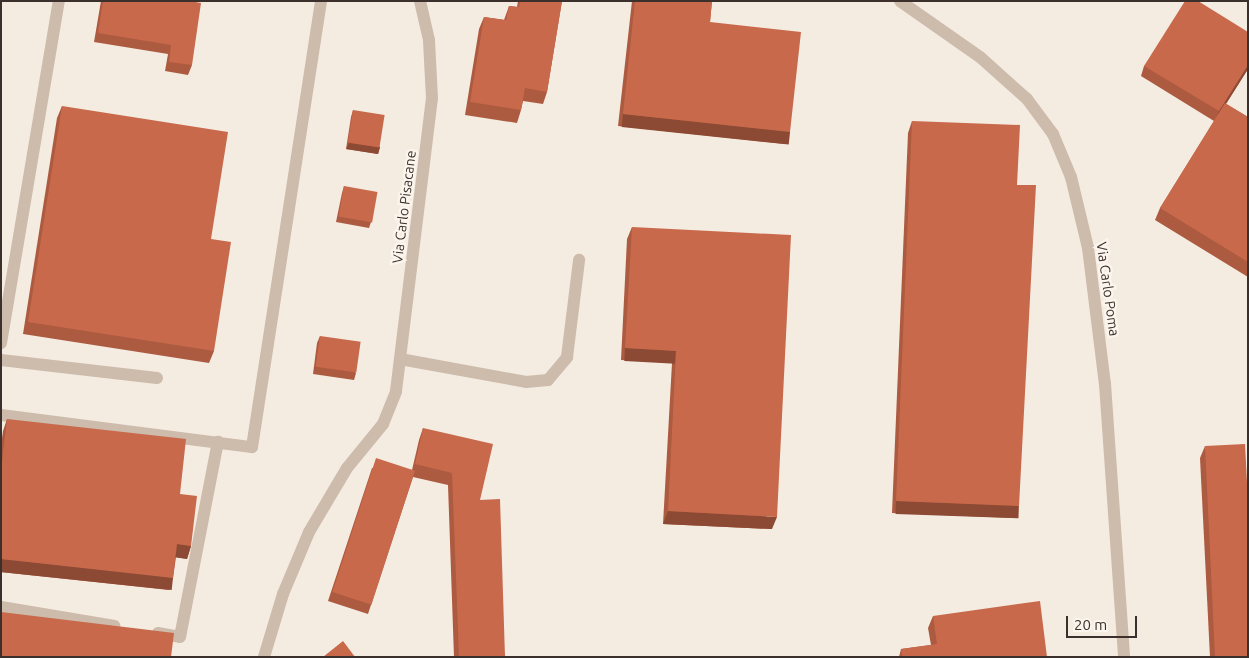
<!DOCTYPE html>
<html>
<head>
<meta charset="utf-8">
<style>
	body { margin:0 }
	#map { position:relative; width:1249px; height:658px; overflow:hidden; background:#f4ebe1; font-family:Ubuntu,sans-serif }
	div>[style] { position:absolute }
	.lane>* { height:12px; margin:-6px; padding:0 6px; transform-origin:6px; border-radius:6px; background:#cdbbac }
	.street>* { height:12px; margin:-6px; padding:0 6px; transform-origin:6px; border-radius:6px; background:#cdbbac }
	.wall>* { inset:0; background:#ac5a40 }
	.shaded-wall>* { inset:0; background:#8c4a34; transform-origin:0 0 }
	.building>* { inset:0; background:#c8694b; transform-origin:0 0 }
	span { translate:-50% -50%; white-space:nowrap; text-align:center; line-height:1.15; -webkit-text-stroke:5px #fbf5ee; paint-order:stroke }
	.street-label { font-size:14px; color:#3b302b }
	.frame { position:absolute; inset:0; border:2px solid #3b302b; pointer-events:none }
	.scale { position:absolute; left:1066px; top:616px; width:71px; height:22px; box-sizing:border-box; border:2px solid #3b302b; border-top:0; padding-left:6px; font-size:15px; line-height:18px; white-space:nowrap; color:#3b302b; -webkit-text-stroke:4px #fbf5ee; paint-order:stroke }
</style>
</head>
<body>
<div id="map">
	<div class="lane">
		<i style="left:1px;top:343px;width:347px;rotate:-80.4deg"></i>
		<i style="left:400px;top:359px;width:128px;rotate:10.3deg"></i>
		<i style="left:526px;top:382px;width:22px;rotate:-5deg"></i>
		<i style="left:548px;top:380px;width:30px;rotate:-50deg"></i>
		<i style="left:567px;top:357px;width:98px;rotate:-82.9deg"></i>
		<i style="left:1px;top:360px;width:157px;rotate:6.6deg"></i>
		<i style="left:1px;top:415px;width:253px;rotate:7.3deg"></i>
		<i style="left:252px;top:447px;width:451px;rotate:-81.2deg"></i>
		<i style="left:1px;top:607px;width:115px;rotate:9.5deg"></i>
		<i style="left:158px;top:633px;width:22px;rotate:10deg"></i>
		<i style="left:180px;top:637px;width:199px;rotate:-79deg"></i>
	</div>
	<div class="street">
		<i style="left:900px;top:1px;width:98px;rotate:35deg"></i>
		<i style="left:980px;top:57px;width:63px;rotate:41.8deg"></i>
		<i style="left:1027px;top:99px;width:44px;rotate:53.4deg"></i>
		<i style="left:1053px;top:134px;width:47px;rotate:67.3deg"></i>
		<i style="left:1071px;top:177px;width:73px;rotate:76.5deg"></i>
		<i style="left:1088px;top:248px;width:137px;rotate:82.9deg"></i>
		<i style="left:1105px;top:384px;width:274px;rotate:86deg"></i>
		<i style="left:264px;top:657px;width:66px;rotate:-73.2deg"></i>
		<i style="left:283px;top:594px;width:67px;rotate:-67.2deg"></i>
		<i style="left:309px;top:532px;width:74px;rotate:-59.3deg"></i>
		<i style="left:347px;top:468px;width:57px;rotate:-50.7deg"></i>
		<i style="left:383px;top:424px;width:35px;rotate:-68deg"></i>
		<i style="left:396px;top:391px;width:295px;rotate:-83deg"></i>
		<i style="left:432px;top:98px;width:58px;rotate:-93deg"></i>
		<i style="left:429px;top:40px;width:40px;rotate:-103deg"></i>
	</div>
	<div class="wall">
		<i style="clip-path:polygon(101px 1px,190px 1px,192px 65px,188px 75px,165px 71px,168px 54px,94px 42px)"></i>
		<i style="clip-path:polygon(518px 1px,562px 1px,547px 92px,543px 104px,523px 101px,521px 110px,517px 123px,465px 115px,479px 29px,484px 17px,504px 20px,509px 6px,517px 7px)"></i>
		<i style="clip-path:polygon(632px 1px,712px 1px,710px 22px,790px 132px,785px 144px,618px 126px)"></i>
		<i style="clip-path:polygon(1248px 32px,1248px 69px,1226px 104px,1248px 117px,1248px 277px,1155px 220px,1160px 208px,1214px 121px,1141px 76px,1144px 66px)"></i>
		<i style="clip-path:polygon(62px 106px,211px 239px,214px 351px,209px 363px,23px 334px,57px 118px)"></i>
		<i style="clip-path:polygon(353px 110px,380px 147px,378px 154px,346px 149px,351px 117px)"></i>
		<i style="clip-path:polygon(912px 121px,1017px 185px,1014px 518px,892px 513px,908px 133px)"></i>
		<i style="clip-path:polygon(344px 186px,371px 222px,369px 228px,336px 222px,342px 193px)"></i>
		<i style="clip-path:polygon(632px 227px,772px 529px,663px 524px,672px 363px,621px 360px,627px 239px)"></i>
		<i style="clip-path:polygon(320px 336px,356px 373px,354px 380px,313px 374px,317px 343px)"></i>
		<i style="clip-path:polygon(7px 419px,180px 494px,191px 546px,187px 559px,176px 557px,173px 578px,169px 590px,1px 572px,1px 445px,3px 431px)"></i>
		<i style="clip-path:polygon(423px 428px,480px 500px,505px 657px,454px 657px,448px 485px,413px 477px,368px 614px,328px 601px,372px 468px,412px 470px,419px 440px)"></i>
		<i style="clip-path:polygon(1205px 446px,1248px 657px,1210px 657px,1200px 458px)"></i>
		<i style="clip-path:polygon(933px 616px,1047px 657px,899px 657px,901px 649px,931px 645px,928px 628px)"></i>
	</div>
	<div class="shaded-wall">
		<i style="clip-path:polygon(1248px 65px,1248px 69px,1215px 121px,1219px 111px)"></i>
		<i style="left:623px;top:114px;width:168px;height:13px;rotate:6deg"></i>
		<i style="clip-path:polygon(349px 143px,380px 147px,378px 154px,346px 149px)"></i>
		<i style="left:625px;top:348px;width:51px;height:13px;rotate:3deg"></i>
		<i style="left:896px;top:501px;width:123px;height:13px;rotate:2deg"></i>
		<i style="clip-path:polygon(668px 511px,777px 517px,772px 529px,663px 524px)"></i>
		<i style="clip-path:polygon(177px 544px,191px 546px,187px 559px,173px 557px)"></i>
		<i style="left:1px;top:559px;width:173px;height:13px;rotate:6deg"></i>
	</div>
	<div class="building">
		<i style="clip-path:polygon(103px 1px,190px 1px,201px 3px,192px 65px,169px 62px,171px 45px,98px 33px)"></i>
		<i style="clip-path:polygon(520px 1px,562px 1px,547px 92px,525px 88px,521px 110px,470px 102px,484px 17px,506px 20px,509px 6px,519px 7px)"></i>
		<i style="clip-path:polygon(635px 1px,712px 1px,710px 22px,801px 32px,790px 132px,623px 114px)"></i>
		<i style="clip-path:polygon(1185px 1px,1198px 1px,1248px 32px,1248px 65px,1219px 111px,1144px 66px)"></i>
		<i style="clip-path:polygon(1225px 103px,1248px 117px,1248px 262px,1160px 208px)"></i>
		<i style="clip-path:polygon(62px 106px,228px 132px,211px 239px,231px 242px,214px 351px,28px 322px)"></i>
		<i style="left:353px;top:110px;width:32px;height:33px;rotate:9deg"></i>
		<i style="clip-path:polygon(912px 121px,1020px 125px,1017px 185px,1036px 185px,1019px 506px,896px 501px)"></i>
		<i style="left:344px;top:186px;width:34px;height:31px;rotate:10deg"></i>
		<i style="clip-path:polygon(632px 227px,791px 235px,777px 517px,668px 511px,676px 351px,625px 348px)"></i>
		<i style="left:320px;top:336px;width:41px;height:31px;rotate:8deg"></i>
		<i style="clip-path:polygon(7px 419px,186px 439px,180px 494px,197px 496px,191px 546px,177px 544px,173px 578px,1px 559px,1px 471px)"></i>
		<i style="clip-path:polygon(423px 428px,493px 444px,480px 500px,500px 499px,505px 657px,459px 657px,452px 473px,415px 464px)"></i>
		<i style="clip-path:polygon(1245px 444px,1248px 502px,1248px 657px,1215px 657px,1205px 446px)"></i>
		<i style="left:376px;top:458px;width:41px;height:141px;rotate:18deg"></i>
		<i style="clip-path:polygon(1040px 601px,1047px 657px,902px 657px,901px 649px,937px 644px,933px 616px)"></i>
		<i style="clip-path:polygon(1px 612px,174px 633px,171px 657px,1px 657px)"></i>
		<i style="clip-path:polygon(343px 641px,355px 657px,323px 657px)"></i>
	</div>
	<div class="street-label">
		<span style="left:404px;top:207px;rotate:-83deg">Via Carlo Pisacane</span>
		<span style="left:1108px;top:289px;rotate:82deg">Via Carlo Poma</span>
	</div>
	<div class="frame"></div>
	<div class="scale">20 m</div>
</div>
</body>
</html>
